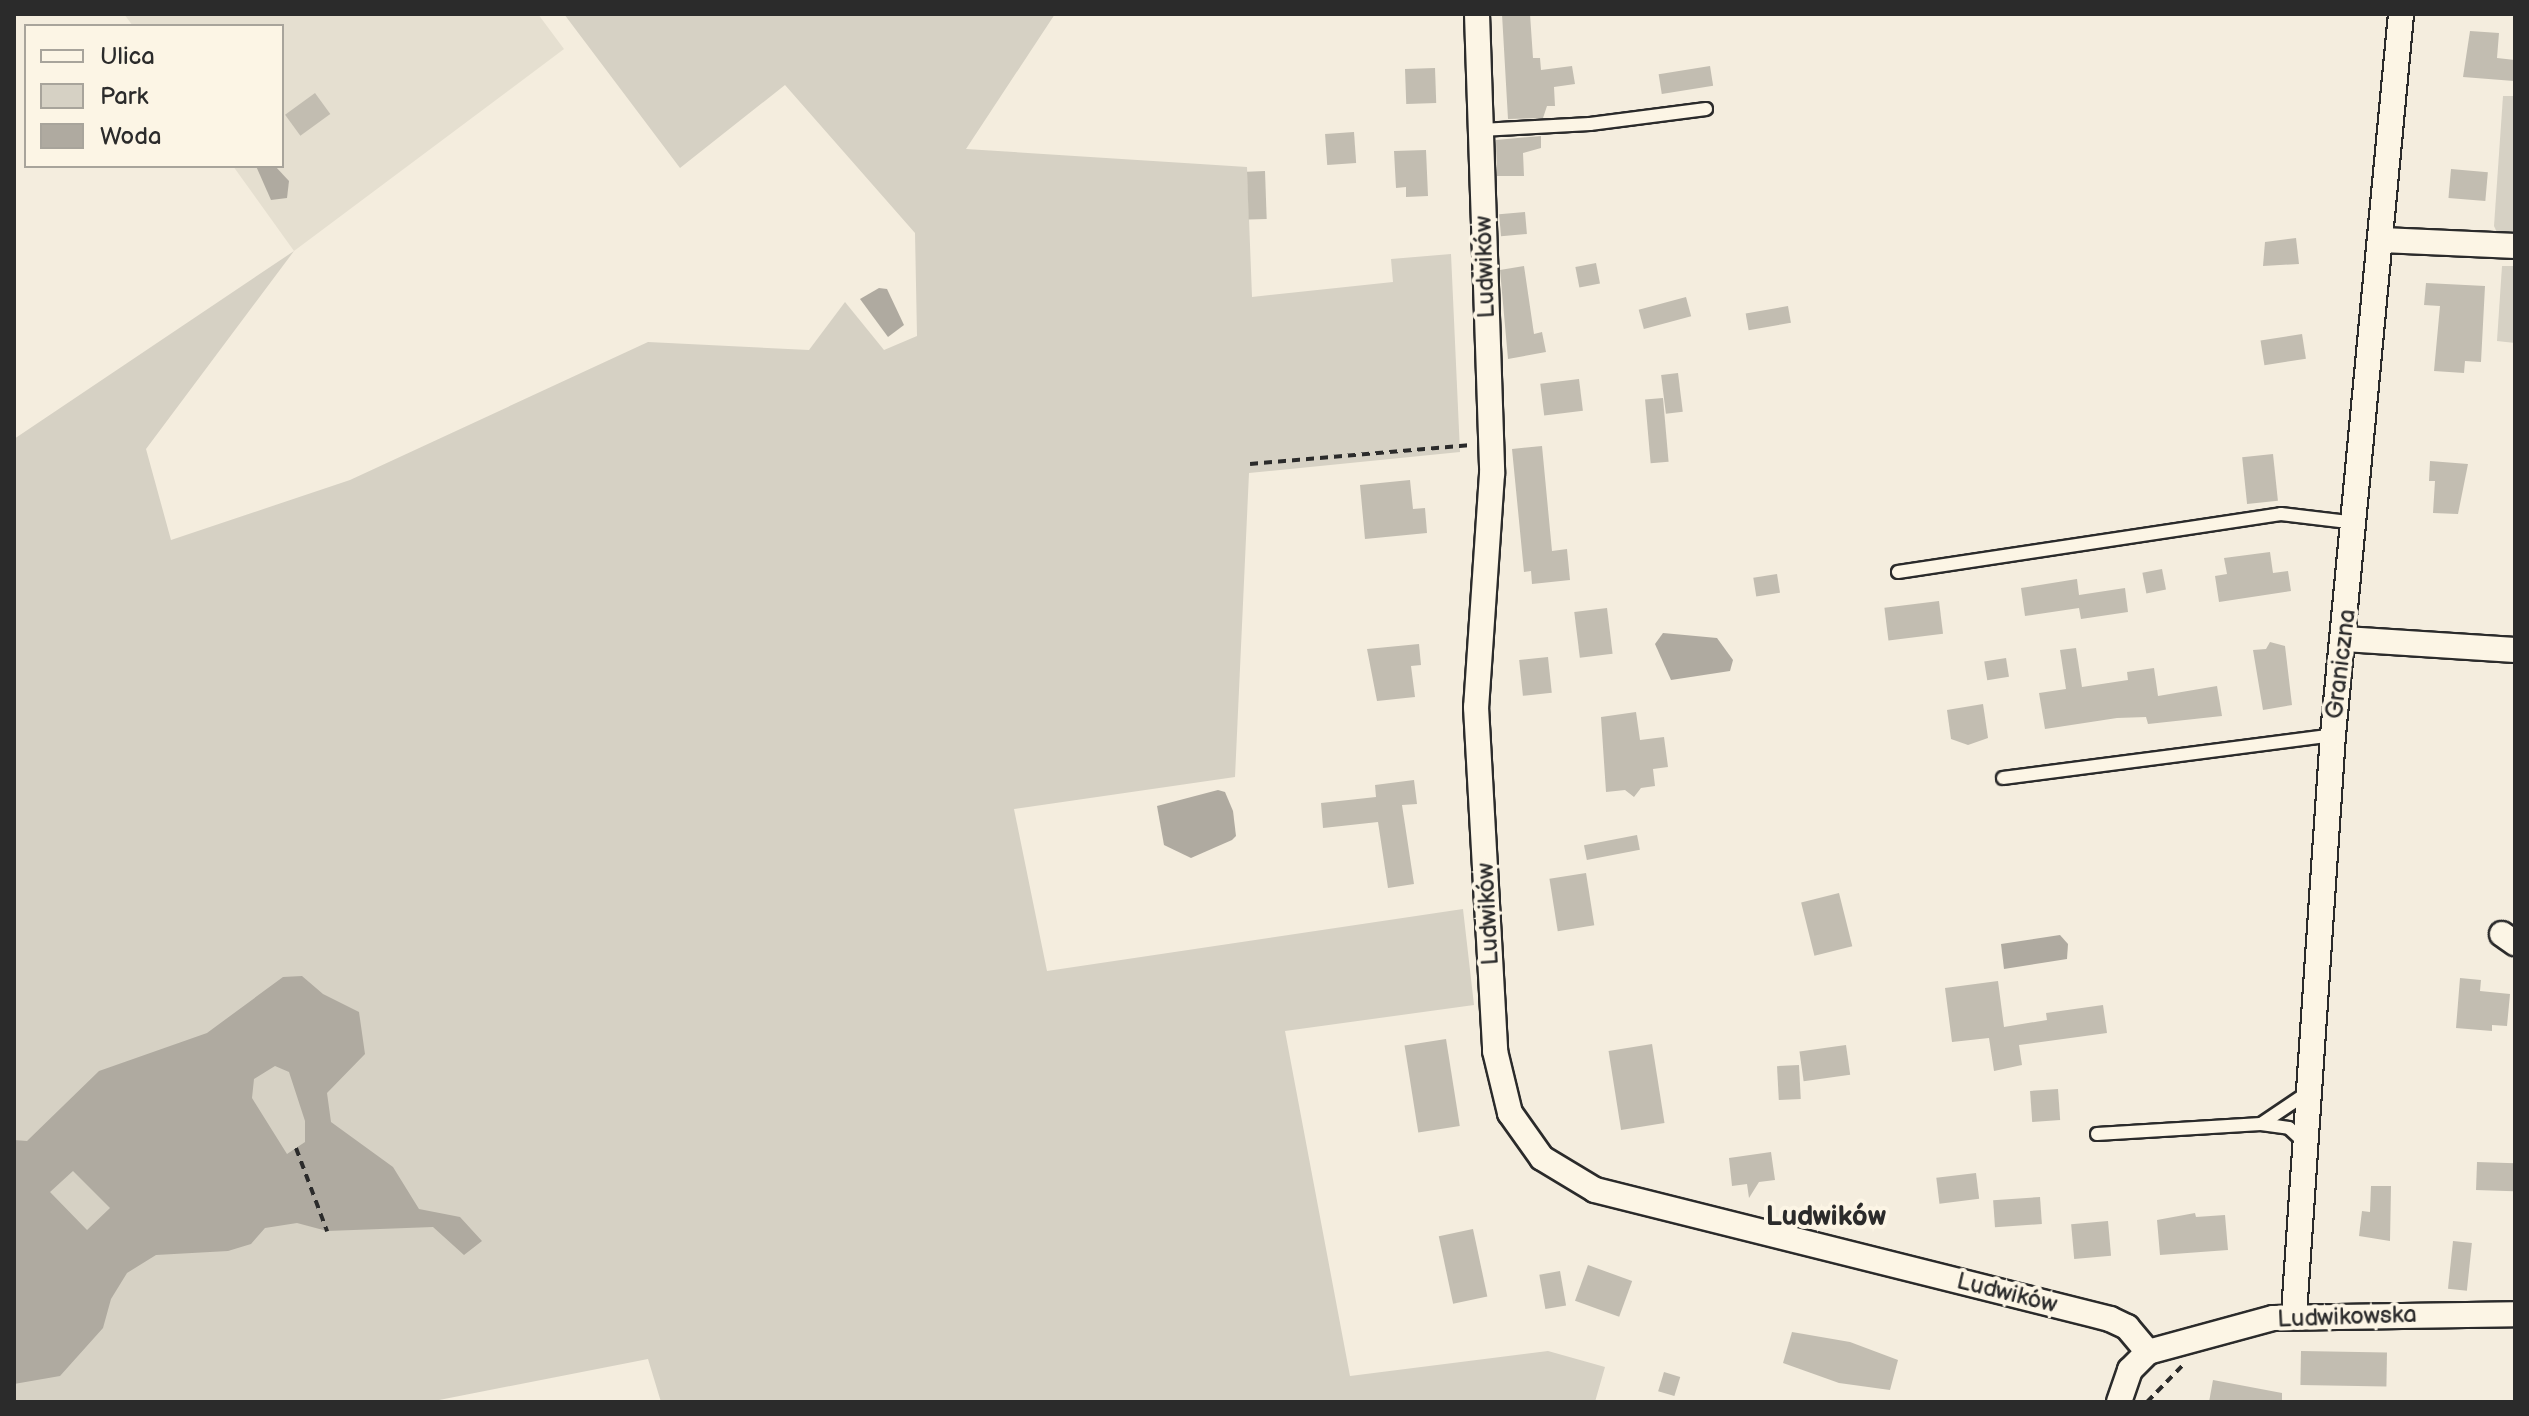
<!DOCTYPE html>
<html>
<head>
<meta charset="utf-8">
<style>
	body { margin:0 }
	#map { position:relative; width:2529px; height:1416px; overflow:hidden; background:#f4edde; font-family:"Balsamiq Sans",sans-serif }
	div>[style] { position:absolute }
	.built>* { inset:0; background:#e5dfd0 }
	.green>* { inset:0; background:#d6d1c4 }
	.water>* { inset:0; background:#afaaa0 }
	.building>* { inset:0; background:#c2bdb1; transform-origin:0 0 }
	.path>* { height:4px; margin-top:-2px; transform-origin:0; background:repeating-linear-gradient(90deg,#2b2b2b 0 8px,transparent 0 14px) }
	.roads { filter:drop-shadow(2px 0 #2b2b2b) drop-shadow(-2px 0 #2b2b2b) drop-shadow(0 2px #2b2b2b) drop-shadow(0 -2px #2b2b2b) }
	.lane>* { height:12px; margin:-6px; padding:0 6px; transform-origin:6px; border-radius:6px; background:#fcf5e5 }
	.street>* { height:24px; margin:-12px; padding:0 12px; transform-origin:12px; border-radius:12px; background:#fcf5e5 }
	span { translate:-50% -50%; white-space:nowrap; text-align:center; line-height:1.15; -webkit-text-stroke:8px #fcf5e5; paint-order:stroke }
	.street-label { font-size:24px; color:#2b2b2b }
	.quarter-label { font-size:28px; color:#2b2b2b; font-weight:700 }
	.frame { position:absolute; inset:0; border:16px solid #2b2b2b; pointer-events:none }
	.legend { position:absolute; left:24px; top:24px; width:260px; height:144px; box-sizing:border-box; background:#fcf5e5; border:2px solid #a8a49b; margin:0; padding:10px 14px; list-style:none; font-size:24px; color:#2b2b2b }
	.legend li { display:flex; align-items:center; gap:16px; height:40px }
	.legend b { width:40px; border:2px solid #a8a49b }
</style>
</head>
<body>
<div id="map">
	<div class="built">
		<i style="clip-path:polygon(124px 14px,538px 14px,564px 49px,294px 251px,233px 166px,282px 166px,282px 26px,133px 26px)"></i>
	</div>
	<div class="green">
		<i style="clip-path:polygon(564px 14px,1055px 14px,966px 149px,1247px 167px,1252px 297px,1393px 282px,1391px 259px,1451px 254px,1460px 452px,1249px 473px,1235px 777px,1014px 809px,1047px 971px,1463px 909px,1474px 1005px,1285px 1031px,1350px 1376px,1548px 1351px,1605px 1367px,1595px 1402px,661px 1402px,648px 1359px,429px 1402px,14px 1402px,14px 439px,294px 251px,146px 449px,171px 540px,350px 480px,648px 342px,809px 350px,845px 302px,884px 350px,917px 336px,915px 233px,785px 85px,680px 168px)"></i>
		<i style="clip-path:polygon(2503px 96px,2515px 96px,2515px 238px,2499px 237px,2494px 226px)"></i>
		<i style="clip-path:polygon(2502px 266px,2515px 266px,2515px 343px,2497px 341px)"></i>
	</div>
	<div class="water">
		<i style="clip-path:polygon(256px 166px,275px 166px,289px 181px,287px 198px,271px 200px)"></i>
		<i style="clip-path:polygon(879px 288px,887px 289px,904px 325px,888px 337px,860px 299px)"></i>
		<i style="clip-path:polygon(1663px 633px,1717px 638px,1733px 660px,1730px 671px,1671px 680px,1655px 644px)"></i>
		<i style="clip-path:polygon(1218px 790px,1225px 792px,1233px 811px,1236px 836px,1232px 840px,1191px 858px,1164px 845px,1157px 806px)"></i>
		<i style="clip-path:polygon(2060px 935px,2068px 944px,2067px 959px,2004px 969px,2001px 944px)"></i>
		<i style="clip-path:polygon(evenodd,302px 976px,323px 994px,359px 1012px,365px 1054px,327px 1093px,331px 1122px,393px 1167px,419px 1209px,460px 1217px,482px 1241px,464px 1255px,433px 1227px,327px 1231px,297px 1223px,265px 1228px,251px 1244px,228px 1251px,156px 1255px,127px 1273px,111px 1299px,103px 1328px,60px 1376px,14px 1384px,14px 1140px,27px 1141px,99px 1071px,207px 1033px,283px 977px,302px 976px,275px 1066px,289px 1072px,305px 1121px,305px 1142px,287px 1154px,252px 1098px,254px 1079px,275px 1066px,302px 976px,73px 1171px,110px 1208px,87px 1230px,50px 1192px,73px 1171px)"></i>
	</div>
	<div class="building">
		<i style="clip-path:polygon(1502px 14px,1530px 14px,1533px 58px,1540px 58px,1541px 70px,1572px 66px,1575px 84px,1554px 87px,1555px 106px,1547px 106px,1543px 118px,1508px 119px)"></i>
		<i style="clip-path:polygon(2470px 31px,2499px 33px,2497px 58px,2515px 60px,2514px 81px,2463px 77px)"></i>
		<i style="left:1710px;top:66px;width:20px;height:52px;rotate:81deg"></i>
		<i style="left:1435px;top:68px;width:35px;height:30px;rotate:88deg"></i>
		<i style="left:315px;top:93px;width:26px;height:37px;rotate:54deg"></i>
		<i style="left:1354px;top:132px;width:31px;height:29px;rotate:86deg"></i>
		<i style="clip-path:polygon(1541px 136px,1541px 148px,1523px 153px,1524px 176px,1497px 176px,1496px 140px)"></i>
		<i style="clip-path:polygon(1426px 150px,1428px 196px,1406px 197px,1406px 187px,1396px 188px,1394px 151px)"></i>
		<i style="left:2451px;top:169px;width:37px;height:29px;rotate:5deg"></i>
		<i style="left:1265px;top:171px;width:48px;height:18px;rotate:88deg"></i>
		<i style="left:1525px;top:212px;width:22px;height:26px;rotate:85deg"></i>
		<i style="clip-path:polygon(2296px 238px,2299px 264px,2263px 266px,2265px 242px)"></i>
		<i style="left:1596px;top:263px;width:21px;height:21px;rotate:79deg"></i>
		<i style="clip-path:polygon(1524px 266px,1534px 334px,1542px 332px,1546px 352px,1508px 359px,1500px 270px)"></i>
		<i style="clip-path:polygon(2426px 283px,2485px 286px,2481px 362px,2465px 361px,2464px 373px,2434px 371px,2440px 306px,2424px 305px)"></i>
		<i style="left:1686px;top:297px;width:20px;height:49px;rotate:75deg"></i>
		<i style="left:1788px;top:306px;width:17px;height:43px;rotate:80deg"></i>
		<i style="left:2302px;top:334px;width:25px;height:42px;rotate:81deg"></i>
		<i style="left:1678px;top:373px;width:39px;height:17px;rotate:83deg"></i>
		<i style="left:1579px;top:379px;width:32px;height:39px;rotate:83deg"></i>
		<i style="left:1663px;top:398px;width:64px;height:18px;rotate:85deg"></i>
		<i style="clip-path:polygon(1542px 446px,1552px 551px,1567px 549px,1570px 580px,1532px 584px,1531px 571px,1524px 572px,1512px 449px)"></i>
		<i style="left:2273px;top:454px;width:47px;height:31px;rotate:84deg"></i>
		<i style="clip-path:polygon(2430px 461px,2468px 464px,2458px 514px,2433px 513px,2435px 481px,2429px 481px)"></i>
		<i style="clip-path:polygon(1410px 480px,1413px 509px,1425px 508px,1427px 533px,1365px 539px,1360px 485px)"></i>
		<i style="clip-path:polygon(2270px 552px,2273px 573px,2288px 571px,2291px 591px,2219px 602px,2215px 576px,2227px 574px,2224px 558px)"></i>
		<i style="left:2162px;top:569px;width:21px;height:20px;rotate:79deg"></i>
		<i style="left:1777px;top:574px;width:19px;height:24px;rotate:81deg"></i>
		<i style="clip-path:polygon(2077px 579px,2079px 595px,2125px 588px,2128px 612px,2081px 619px,2079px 608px,2025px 616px,2021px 588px)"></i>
		<i style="left:1939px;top:601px;width:33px;height:55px;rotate:83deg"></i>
		<i style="left:1607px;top:608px;width:46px;height:33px;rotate:83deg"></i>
		<i style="clip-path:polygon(2270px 642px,2285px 646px,2292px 705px,2263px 710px,2253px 650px,2266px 649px)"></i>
		<i style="clip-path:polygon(1419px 644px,1421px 665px,1411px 666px,1415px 697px,1377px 701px,1367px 649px)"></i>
		<i style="clip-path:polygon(2076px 648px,2082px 687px,2128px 680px,2127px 672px,2154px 668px,2158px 696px,2217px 686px,2222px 716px,2148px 724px,2146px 717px,2117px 718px,2045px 729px,2039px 693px,2066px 689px,2060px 650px)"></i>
		<i style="left:1548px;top:657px;width:36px;height:29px;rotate:84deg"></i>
		<i style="left:2006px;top:658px;width:19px;height:22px;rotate:81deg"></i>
		<i style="clip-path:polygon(1983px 704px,1988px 738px,1968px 745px,1951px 739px,1947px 710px)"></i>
		<i style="clip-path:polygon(1636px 712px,1640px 740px,1664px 737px,1668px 767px,1653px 769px,1655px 786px,1641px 788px,1634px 797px,1625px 790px,1606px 792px,1601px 717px)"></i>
		<i style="clip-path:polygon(1414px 780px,1417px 804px,1402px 805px,1414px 884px,1388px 888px,1378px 822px,1323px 828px,1321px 803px,1376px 797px,1375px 785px)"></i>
		<i style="left:1637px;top:835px;width:15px;height:54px;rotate:79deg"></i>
		<i style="left:1586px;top:873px;width:53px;height:37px;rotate:81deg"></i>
		<i style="left:1839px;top:893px;width:55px;height:39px;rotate:76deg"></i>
		<i style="clip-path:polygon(2460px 978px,2481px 980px,2480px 991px,2510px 994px,2507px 1026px,2492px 1025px,2492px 1031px,2456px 1028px)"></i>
		<i style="clip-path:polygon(1998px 981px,2004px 1027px,2047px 1020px,2046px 1013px,2103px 1005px,2107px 1033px,2019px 1045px,2022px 1065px,1994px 1071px,1989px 1038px,1952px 1042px,1945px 988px)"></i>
		<i style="left:1446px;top:1039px;width:88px;height:42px;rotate:81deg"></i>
		<i style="left:1652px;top:1044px;width:80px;height:44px;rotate:81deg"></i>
		<i style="left:1846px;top:1045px;width:30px;height:47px;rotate:82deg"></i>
		<i style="left:1799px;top:1065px;width:34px;height:22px;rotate:87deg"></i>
		<i style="left:2058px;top:1089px;width:31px;height:28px;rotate:86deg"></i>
		<i style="clip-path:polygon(1771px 1152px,1775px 1180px,1759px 1182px,1749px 1198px,1747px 1184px,1732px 1186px,1729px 1158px)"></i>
		<i style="left:2477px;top:1162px;width:38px;height:28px;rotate:2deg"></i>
		<i style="left:1976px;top:1173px;width:26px;height:40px;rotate:83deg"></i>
		<i style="clip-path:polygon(2371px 1186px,2391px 1186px,2390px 1241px,2359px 1236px,2362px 1211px,2370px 1212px)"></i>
		<i style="left:2040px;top:1197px;width:27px;height:47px;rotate:86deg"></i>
		<i style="clip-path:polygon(2195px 1213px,2196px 1217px,2225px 1215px,2228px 1250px,2160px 1255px,2157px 1220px)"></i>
		<i style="left:2108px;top:1221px;width:35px;height:37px;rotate:85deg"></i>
		<i style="left:1473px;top:1229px;width:69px;height:35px;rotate:78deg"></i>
		<i style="left:2453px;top:1241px;width:19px;height:48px;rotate:6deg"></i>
		<i style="left:1588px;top:1265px;width:47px;height:38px;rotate:20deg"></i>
		<i style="left:1560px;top:1271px;width:35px;height:21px;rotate:80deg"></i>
		<i style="clip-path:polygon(1792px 1332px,1850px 1342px,1898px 1360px,1890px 1390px,1839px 1383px,1783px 1363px)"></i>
		<i style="left:2301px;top:1351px;width:86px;height:34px;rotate:1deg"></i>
		<i style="left:1664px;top:1372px;width:17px;height:20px;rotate:17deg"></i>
		<i style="clip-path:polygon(2213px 1380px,2282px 1393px,2282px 1402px,2209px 1402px)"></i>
	</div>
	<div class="path">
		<i style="left:1250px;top:464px;width:222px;rotate:-4.9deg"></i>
		<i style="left:296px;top:1148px;width:89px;rotate:69.5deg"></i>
		<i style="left:2147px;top:1402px;width:50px;rotate:-45.8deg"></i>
	</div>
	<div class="roads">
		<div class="lane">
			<i style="left:1481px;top:130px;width:109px;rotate:-3.2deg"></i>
			<i style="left:1590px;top:124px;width:117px;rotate:-7.4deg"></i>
			<i style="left:1898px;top:572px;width:387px;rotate:-8.6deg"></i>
			<i style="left:2281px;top:514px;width:76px;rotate:6.8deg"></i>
			<i style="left:2003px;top:778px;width:333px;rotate:-7.4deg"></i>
			<i style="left:2261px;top:1124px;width:28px;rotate:8deg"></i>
			<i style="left:2289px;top:1128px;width:21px;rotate:43deg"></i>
			<i style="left:2097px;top:1134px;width:164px;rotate:-3.5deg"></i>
			<i style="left:2261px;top:1124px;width:55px;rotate:-34deg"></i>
		</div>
		<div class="street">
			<i style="left:1477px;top:14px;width:460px;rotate:88.1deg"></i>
			<i style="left:1492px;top:474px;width:234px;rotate:93.9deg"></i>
			<i style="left:1476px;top:707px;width:345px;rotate:86.8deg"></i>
			<i style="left:1495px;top:1051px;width:64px;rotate:76.4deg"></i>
			<i style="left:1510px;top:1113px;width:55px;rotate:54.6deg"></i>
			<i style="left:1542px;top:1158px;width:62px;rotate:31.1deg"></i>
			<i style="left:1595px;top:1190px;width:531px;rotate:14.06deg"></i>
			<i style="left:2110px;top:1319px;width:19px;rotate:25deg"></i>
			<i style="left:2127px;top:1327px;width:33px;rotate:50deg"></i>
			<i style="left:2383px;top:240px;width:132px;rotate:2.6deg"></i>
			<i style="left:2345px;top:639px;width:170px;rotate:3.7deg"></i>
			<i style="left:2502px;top:934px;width:16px;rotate:35deg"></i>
			<i style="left:2294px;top:1314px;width:580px;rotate:-86.15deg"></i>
			<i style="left:2333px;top:735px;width:724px;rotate:-84.61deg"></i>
			<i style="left:2119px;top:1402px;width:34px;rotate:-71deg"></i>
			<i style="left:2130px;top:1370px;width:25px;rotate:-45deg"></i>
			<i style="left:2148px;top:1352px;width:130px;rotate:-15.2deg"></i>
			<i style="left:2273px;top:1318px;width:242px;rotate:-0.9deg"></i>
		</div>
	</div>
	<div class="street-label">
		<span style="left:1485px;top:267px;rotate:-92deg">Ludwików</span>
		<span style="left:2341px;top:664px;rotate:-83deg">Graniczna</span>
		<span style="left:1488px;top:914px;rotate:-93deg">Ludwików</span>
		<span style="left:2007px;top:1293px;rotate:14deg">Ludwików</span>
		<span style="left:2347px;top:1317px;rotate:-2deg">Ludwikowska</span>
	</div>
	<div class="quarter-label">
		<span style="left:1826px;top:1217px">Ludwików</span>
	</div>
	<div class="frame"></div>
	<ul class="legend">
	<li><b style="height:10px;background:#fcf5e5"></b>Ulica</li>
	<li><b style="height:22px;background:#d6d1c4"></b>Park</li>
	<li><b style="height:22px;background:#afaaa0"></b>Woda</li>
	</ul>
</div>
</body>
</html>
